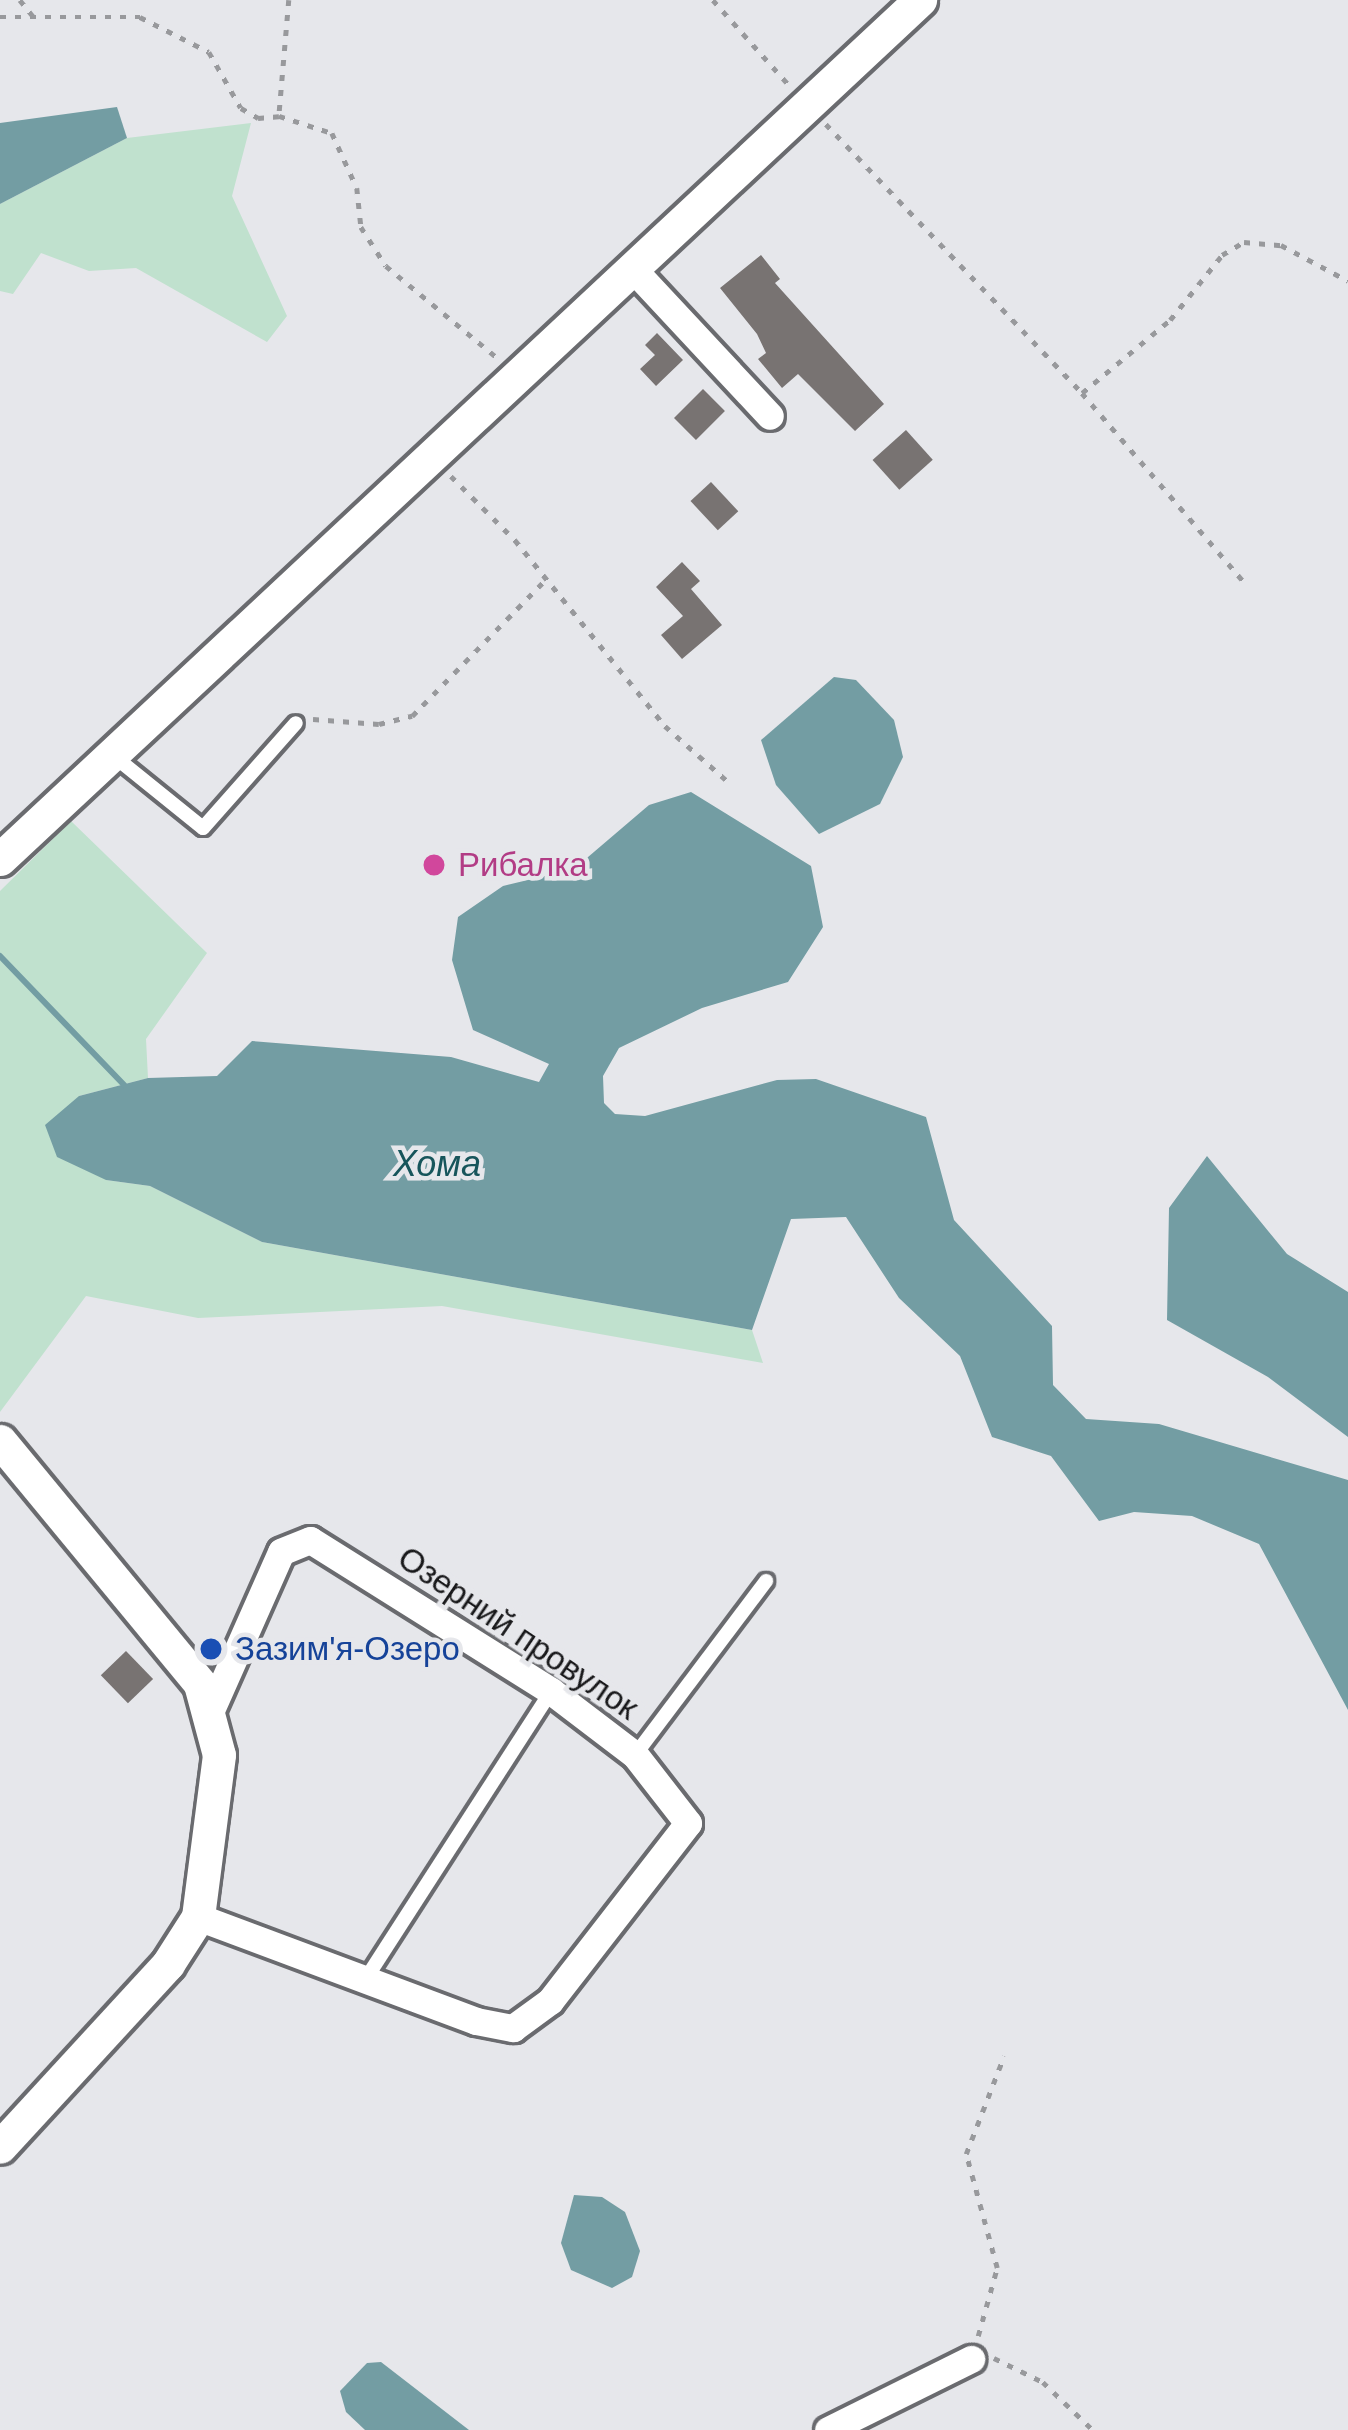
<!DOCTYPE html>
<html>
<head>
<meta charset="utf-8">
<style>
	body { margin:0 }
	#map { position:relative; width:1348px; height:2430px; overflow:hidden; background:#e6e7eb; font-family:Helvetica,sans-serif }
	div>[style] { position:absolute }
	.green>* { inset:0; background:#c0e1ce }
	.water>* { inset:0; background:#739da3 }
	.stream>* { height:6px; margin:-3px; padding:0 3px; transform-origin:3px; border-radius:3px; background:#739da3 }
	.building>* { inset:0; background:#787372; transform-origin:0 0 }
	.path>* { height:4.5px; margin-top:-2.25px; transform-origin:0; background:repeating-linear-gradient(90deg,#98999c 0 6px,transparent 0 15px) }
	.roads { filter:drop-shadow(3px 0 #6a6b6f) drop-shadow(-3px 0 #6a6b6f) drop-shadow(0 3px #6a6b6f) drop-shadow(0 -3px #6a6b6f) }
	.service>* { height:14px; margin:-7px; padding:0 7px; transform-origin:7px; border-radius:7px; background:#fff }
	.minor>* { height:27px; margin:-13.5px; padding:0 13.5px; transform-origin:13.5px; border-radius:13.5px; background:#fff }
	.tertiary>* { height:33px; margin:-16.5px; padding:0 16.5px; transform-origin:16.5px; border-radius:16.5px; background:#fff }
	.dots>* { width:33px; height:33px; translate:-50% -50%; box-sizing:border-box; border:6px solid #e6e7eb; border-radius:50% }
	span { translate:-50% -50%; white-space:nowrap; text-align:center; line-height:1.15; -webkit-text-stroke:9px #e6e7eb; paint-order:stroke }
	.hotel-label { font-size:33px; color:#b23c85 }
	.left { translate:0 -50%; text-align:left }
	.street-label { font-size:33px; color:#18181a }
	.transit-label { font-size:33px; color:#164399 }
	.water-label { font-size:36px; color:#17555b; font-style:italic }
</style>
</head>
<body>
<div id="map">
	<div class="green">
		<i style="clip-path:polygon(251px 123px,232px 196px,287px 316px,267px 342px,136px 268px,89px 271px,41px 253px,13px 294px,0 291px,0 204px,127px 138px)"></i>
		<i style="clip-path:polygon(71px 821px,207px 953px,146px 1039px,148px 1078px,79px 1096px,106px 1180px,150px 1186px,262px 1242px,752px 1330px,763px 1363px,442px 1306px,198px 1318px,86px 1296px,0 1412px,0 891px)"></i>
	</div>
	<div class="water">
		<i style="clip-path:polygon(117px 107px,127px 138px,0 204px,0 123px)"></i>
		<i style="clip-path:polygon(834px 677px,856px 680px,894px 720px,903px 757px,880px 804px,819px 834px,776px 785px,761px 740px)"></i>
		<i style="clip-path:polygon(691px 792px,811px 866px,823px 927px,788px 982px,702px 1008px,619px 1048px,603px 1076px,604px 1103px,615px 1114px,645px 1116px,777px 1080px,816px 1079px,926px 1117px,954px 1220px,1052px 1326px,1053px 1385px,1086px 1419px,1159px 1424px,1348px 1480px,1348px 1710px,1259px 1544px,1192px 1516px,1134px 1512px,1099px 1521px,1051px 1456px,992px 1437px,960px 1356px,899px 1298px,846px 1217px,791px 1219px,752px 1330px,262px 1242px,150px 1186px,106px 1180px,57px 1157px,45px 1125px,79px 1096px,148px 1078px,217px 1076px,252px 1041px,451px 1057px,539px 1082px,549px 1064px,473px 1030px,452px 960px,458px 917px,503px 886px,574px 869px,649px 805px)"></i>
		<i style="clip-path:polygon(1207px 1156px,1287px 1254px,1348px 1292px,1348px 1437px,1268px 1377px,1167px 1320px,1169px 1208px)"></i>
		<i style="clip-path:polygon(574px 2195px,602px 2197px,625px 2212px,640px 2251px,632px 2277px,612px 2288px,571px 2270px,561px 2243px)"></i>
		<i style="clip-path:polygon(381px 2362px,469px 2430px,365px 2430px,346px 2412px,340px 2391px,367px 2363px)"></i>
	</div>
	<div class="stream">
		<i style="left:0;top:956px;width:179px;rotate:46.1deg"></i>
	</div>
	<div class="building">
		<i style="clip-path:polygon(761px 255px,780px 279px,775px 283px,884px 404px,855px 431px,798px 374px,782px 388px,758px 359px,766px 353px,757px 334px,720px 288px)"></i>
		<i style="clip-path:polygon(657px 333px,683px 360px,656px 386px,640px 369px,655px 355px,645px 345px)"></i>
		<i style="left:703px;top:389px;width:31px;height:41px;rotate:45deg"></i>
		<i style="left:906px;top:430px;width:40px;height:45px;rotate:48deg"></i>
		<i style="left:711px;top:482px;width:40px;height:28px;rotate:47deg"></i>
		<i style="clip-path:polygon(682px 562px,700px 581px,691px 589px,722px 625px,682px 659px,661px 635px,683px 616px,656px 587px)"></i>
		<i style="left:126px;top:1651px;width:39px;height:35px;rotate:46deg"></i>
	</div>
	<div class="path">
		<i style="left:20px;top:0;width:21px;rotate:51deg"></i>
		<i style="left:289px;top:0;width:116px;rotate:94.9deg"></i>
		<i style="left:279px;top:116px;width:56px;rotate:17.8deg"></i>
		<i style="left:332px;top:133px;width:60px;rotate:65.6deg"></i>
		<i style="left:357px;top:188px;width:39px;rotate:84deg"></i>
		<i style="left:361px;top:227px;width:46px;rotate:57.3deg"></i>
		<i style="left:386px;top:266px;width:148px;rotate:39.5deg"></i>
		<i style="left:713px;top:0;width:114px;rotate:48.2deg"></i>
		<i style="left:0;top:17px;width:140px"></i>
		<i style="left:140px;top:17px;width:77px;rotate:26.9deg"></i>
		<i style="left:209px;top:52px;width:64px;rotate:60.3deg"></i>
		<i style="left:241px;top:108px;width:20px;rotate:30deg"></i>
		<i style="left:258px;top:118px;width:21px;rotate:-5deg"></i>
		<i style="left:826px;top:124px;width:371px;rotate:46.4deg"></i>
		<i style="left:1082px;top:393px;width:248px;rotate:49.4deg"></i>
		<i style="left:1082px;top:393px;width:114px;rotate:-39.7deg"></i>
		<i style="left:1170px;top:320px;width:83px;rotate:-51.3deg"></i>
		<i style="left:1222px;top:255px;width:26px;rotate:-31deg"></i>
		<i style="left:1244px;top:242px;width:37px;rotate:5deg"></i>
		<i style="left:1281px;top:245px;width:76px;rotate:28.2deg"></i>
		<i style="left:451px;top:476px;width:91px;rotate:45deg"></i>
		<i style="left:515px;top:540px;width:239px;rotate:51.1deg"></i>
		<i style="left:665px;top:726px;width:89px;rotate:41.4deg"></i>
		<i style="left:313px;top:719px;width:66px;rotate:4.3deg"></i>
		<i style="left:379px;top:724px;width:34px;rotate:-14deg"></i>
		<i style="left:412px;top:716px;width:193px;rotate:-45.6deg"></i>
		<i style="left:978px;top:2336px;width:71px;rotate:-74.4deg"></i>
		<i style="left:997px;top:2268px;width:118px;rotate:-105.2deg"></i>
		<i style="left:966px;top:2154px;width:105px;rotate:-68.8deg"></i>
		<i style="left:994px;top:2358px;width:55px;rotate:26.1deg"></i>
		<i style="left:1043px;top:2382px;width:69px;rotate:43.8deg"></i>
	</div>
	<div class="roads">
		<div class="service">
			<i style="left:115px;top:757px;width:113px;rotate:38.9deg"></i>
			<i style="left:203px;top:828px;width:140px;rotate:-48.5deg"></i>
			<i style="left:635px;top:1755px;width:218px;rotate:-53deg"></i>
			<i style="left:367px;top:1977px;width:340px;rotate:-57.2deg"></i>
		</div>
		<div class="minor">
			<i style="left:632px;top:268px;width:202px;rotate:47deg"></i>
			<i style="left:198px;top:1917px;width:297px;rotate:20.5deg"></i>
			<i style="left:476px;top:2021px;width:38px;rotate:11deg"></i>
			<i style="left:513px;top:2028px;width:46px;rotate:-36.1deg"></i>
			<i style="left:550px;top:2001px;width:225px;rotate:-52.2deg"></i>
			<i style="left:688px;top:1823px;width:86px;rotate:-127.9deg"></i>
			<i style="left:635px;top:1755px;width:106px;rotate:-142.7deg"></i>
			<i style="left:551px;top:1691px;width:284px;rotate:-147.9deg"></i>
			<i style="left:310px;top:1540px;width:31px;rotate:158deg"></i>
			<i style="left:281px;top:1552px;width:171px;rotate:113.9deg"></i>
			<i style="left:828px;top:2430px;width:160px;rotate:-26.4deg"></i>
		</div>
		<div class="tertiary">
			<i style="left:0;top:859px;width:1259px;rotate:-43.04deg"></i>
			<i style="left:0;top:1441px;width:315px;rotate:50.5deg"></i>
			<i style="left:200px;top:1684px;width:73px;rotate:75deg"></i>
			<i style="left:219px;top:1755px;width:163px;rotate:97.4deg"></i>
			<i style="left:198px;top:1917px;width:56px;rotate:122.6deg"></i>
			<i style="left:168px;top:1964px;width:248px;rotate:132.6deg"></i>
		</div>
	</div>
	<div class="dots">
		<i style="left:434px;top:865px;background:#d1479c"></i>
		<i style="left:211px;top:1649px;background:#1a4fb4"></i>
	</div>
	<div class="hotel-label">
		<span class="left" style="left:458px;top:865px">Рибалка</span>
	</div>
	<div class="street-label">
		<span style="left:518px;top:1633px;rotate:34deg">Озерний провулок</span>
	</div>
	<div class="transit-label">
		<span class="left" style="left:235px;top:1649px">Зазим'я-Озеро</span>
	</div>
	<div class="water-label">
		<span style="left:437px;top:1164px">Хома</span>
	</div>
</div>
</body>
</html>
